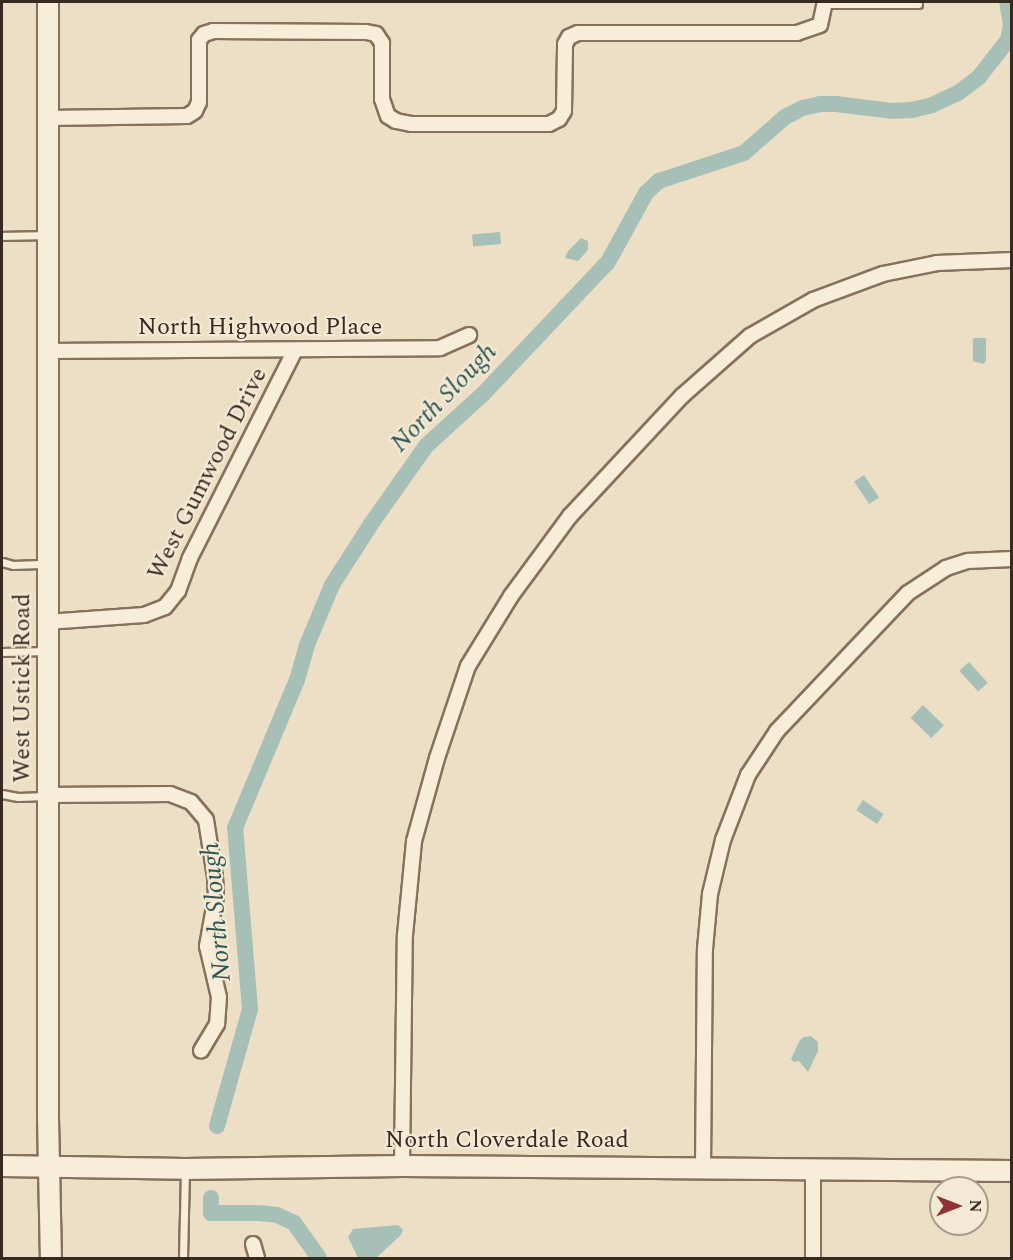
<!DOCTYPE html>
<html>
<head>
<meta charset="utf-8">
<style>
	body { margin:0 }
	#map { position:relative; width:1013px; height:1260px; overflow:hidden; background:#ecdfc6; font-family:Spectral,serif }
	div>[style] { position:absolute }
	.water>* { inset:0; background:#a7c0b7; transform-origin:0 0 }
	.canal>* { height:16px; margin:-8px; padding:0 8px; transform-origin:8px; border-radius:8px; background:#a7c0b7 }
	.roads { filter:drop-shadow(2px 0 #86715d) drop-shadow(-2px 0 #86715d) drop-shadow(0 2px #86715d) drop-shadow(0 -2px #86715d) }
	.service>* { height:7px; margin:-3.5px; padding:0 3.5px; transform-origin:3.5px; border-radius:3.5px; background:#f7edd9 }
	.minor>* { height:14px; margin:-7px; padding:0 7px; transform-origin:7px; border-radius:7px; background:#f7edd9 }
	.secondary>* { height:20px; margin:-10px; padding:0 10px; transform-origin:10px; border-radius:10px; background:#f7edd9 }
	span { translate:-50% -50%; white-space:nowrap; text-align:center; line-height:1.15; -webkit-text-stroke:4.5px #f4e9d5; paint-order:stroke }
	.street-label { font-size:24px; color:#372a20 }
	.water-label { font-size:26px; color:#305652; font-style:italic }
	.frame { position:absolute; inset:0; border:3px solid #372a20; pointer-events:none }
	.north { position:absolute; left:929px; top:1176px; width:60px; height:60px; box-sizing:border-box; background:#f4e9d5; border:2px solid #a89d8d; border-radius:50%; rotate:90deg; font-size:16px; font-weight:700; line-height:24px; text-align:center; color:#372a20 }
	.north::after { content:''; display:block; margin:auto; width:21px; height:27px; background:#923035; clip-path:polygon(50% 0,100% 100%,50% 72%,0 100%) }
</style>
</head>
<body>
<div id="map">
	<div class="water">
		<i style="left:500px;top:232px;width:12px;height:28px;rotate:85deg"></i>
		<i style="clip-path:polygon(581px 238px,588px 241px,588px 250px,578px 261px,565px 258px,568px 251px)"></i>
		<i style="clip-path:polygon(973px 338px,986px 338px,986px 361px,983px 364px,973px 361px)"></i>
		<i style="left:864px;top:475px;width:27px;height:12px;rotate:56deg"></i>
		<i style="left:969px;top:662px;width:28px;height:13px;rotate:48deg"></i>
		<i style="left:923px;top:705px;width:29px;height:18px;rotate:44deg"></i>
		<i style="left:863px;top:800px;width:25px;height:12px;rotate:34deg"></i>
		<i style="clip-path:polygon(811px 1036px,818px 1042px,818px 1051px,808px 1072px,799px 1061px,794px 1062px,791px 1059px,800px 1040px,804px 1037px)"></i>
		<i style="clip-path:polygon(398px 1225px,403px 1230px,400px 1236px,376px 1258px,358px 1258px,348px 1237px,353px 1229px)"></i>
	</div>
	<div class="canal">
		<i style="left:217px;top:1126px;width:122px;rotate:-74.2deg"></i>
		<i style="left:250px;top:1009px;width:182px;rotate:-94.7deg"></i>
		<i style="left:235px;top:828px;width:160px;rotate:-67.3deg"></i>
		<i style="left:297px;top:680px;width:36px;rotate:-74deg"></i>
		<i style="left:307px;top:645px;width:65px;rotate:-67.4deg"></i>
		<i style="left:332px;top:585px;width:72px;rotate:-57.4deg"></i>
		<i style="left:371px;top:524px;width:95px;rotate:-54.8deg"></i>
		<i style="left:426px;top:446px;width:79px;rotate:-42.4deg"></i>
		<i style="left:484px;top:393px;width:180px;rotate:-46.6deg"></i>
		<i style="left:608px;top:262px;width:79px;rotate:-61.2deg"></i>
		<i style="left:646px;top:193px;width:18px;rotate:-43deg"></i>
		<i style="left:659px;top:181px;width:89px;rotate:-18.2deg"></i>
		<i style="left:744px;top:153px;width:55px;rotate:-41.3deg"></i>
		<i style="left:785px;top:117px;width:20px;rotate:-27deg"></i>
		<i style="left:803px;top:108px;width:17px;rotate:-13deg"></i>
		<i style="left:820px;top:104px;width:16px"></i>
		<i style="left:836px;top:104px;width:56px;rotate:7.1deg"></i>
		<i style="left:892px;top:111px;width:20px;rotate:-3deg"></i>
		<i style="left:912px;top:110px;width:21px;rotate:-14deg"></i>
		<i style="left:932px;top:105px;width:29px;rotate:-25deg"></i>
		<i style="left:958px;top:93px;width:26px;rotate:-37deg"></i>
		<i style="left:979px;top:77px;width:47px;rotate:-51.9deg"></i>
		<i style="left:1008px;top:40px;width:16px;rotate:-79deg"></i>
		<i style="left:1011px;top:24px;width:22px;rotate:-100deg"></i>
		<i style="left:211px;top:1198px;width:15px;rotate:90deg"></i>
		<i style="left:211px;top:1213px;width:48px"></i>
		<i style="left:259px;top:1213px;width:18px;rotate:6deg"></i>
		<i style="left:277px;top:1215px;width:19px;rotate:25deg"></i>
		<i style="left:294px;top:1223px;width:43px;rotate:54.5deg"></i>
	</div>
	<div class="roads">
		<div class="service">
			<i style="left:824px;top:4px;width:94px"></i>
			<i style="left:2px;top:236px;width:45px;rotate:-1.3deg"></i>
			<i style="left:2px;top:562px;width:11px;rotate:15deg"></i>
			<i style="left:13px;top:565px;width:33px;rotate:-2deg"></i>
			<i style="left:2px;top:652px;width:45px;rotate:-1.3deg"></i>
			<i style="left:2px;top:794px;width:16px;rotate:11deg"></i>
			<i style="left:18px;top:797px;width:28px;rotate:-2deg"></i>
			<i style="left:183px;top:1258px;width:87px;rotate:-88.7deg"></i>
		</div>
		<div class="minor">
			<i style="left:47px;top:118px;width:140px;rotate:-0.8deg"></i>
			<i style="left:187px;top:116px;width:9px;rotate:-32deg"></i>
			<i style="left:195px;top:111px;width:10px;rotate:-66deg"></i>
			<i style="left:199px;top:102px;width:62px;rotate:-90deg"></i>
			<i style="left:199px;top:40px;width:8px;rotate:-50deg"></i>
			<i style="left:204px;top:34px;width:9px;rotate:-18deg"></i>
			<i style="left:213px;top:31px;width:153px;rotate:0.4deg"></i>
			<i style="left:366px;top:32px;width:10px;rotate:11deg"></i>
			<i style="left:376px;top:34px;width:11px;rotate:56deg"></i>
			<i style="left:382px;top:43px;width:56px;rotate:90deg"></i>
			<i style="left:382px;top:99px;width:18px;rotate:71deg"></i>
			<i style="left:388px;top:116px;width:9px;rotate:32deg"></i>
			<i style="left:396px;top:121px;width:15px;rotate:11deg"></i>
			<i style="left:411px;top:124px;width:138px"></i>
			<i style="left:549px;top:124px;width:11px;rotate:-27deg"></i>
			<i style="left:559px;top:119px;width:9px;rotate:-58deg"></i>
			<i style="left:564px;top:111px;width:67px;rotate:-89.1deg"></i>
			<i style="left:565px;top:44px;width:8px;rotate:-60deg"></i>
			<i style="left:569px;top:37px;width:10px;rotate:-24deg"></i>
			<i style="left:578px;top:33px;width:219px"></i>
			<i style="left:797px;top:33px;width:24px;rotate:-19deg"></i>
			<i style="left:820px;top:25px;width:24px;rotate:-78deg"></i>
			<i style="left:47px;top:351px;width:393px;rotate:-0.4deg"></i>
			<i style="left:440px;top:348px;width:32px;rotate:-24deg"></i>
			<i style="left:47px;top:622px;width:97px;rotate:-4.1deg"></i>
			<i style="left:144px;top:615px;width:22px;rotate:-21deg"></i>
			<i style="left:165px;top:607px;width:21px;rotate:-51deg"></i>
			<i style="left:178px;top:591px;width:35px;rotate:-70deg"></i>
			<i style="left:190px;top:558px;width:233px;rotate:-63.2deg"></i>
			<i style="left:48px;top:795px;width:122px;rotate:-0.5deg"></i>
			<i style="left:170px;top:794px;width:22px;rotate:21deg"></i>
			<i style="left:191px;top:802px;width:23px;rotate:50deg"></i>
			<i style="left:206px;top:820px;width:58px;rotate:81deg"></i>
			<i style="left:215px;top:877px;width:19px;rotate:87deg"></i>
			<i style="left:216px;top:896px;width:51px;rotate:100.2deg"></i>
			<i style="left:207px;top:946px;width:52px;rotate:76.8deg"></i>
			<i style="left:219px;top:997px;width:27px;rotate:94deg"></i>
			<i style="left:217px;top:1024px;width:31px;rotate:121deg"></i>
			<i style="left:402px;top:1166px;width:231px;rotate:-89.3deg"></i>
			<i style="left:405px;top:935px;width:94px;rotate:-84.5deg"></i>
			<i style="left:414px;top:841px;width:86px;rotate:-74.5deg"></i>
			<i style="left:437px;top:758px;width:97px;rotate:-71.4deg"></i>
			<i style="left:468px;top:666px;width:82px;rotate:-58.4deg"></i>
			<i style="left:511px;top:596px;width:99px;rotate:-53.6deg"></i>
			<i style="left:570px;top:516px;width:164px;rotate:-47deg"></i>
			<i style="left:682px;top:396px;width:91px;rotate:-41.4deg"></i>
			<i style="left:750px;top:336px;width:73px;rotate:-29.7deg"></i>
			<i style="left:813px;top:300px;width:75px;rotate:-20.4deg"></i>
			<i style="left:883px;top:274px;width:55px;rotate:-11.5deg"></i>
			<i style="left:937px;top:263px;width:75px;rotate:-2.3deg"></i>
			<i style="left:703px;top:1167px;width:218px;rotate:-89.5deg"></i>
			<i style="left:705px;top:949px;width:55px;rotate:-84.8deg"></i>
			<i style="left:710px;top:894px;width:56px;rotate:-76.5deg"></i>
			<i style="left:723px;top:840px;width:70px;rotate:-69deg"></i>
			<i style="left:748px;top:775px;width:53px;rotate:-56.6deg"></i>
			<i style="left:777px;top:731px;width:190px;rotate:-46.5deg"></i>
			<i style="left:908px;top:593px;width:45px;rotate:-33.3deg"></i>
			<i style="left:946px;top:568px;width:23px;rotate:-18deg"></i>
			<i style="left:968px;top:561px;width:44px;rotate:-2.6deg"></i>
			<i style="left:813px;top:1168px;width:90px;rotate:90deg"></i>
			<i style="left:253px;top:1244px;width:15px;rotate:74deg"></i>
		</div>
		<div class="secondary">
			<i style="left:48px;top:2px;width:1116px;rotate:90deg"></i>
			<i style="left:48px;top:1118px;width:140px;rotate:88.8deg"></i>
			<i style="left:2px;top:1166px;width:183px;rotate:0.9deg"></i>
			<i style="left:185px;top:1169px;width:217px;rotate:-0.8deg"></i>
			<i style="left:402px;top:1166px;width:610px;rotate:0.47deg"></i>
		</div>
	</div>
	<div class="street-label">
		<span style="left:260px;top:328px">North Highwood Place</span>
		<span style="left:208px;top:474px;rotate:-63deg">West Gumwood Drive</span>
		<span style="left:23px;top:688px;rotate:-90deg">West Ustick Road</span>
		<span style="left:507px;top:1141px">North Cloverdale Road</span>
	</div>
	<div class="water-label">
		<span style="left:444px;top:398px;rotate:-46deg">North Slough</span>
		<span style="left:217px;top:912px;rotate:-95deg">North Slough</span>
	</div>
	<div class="frame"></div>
	<div class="north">N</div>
</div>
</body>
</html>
